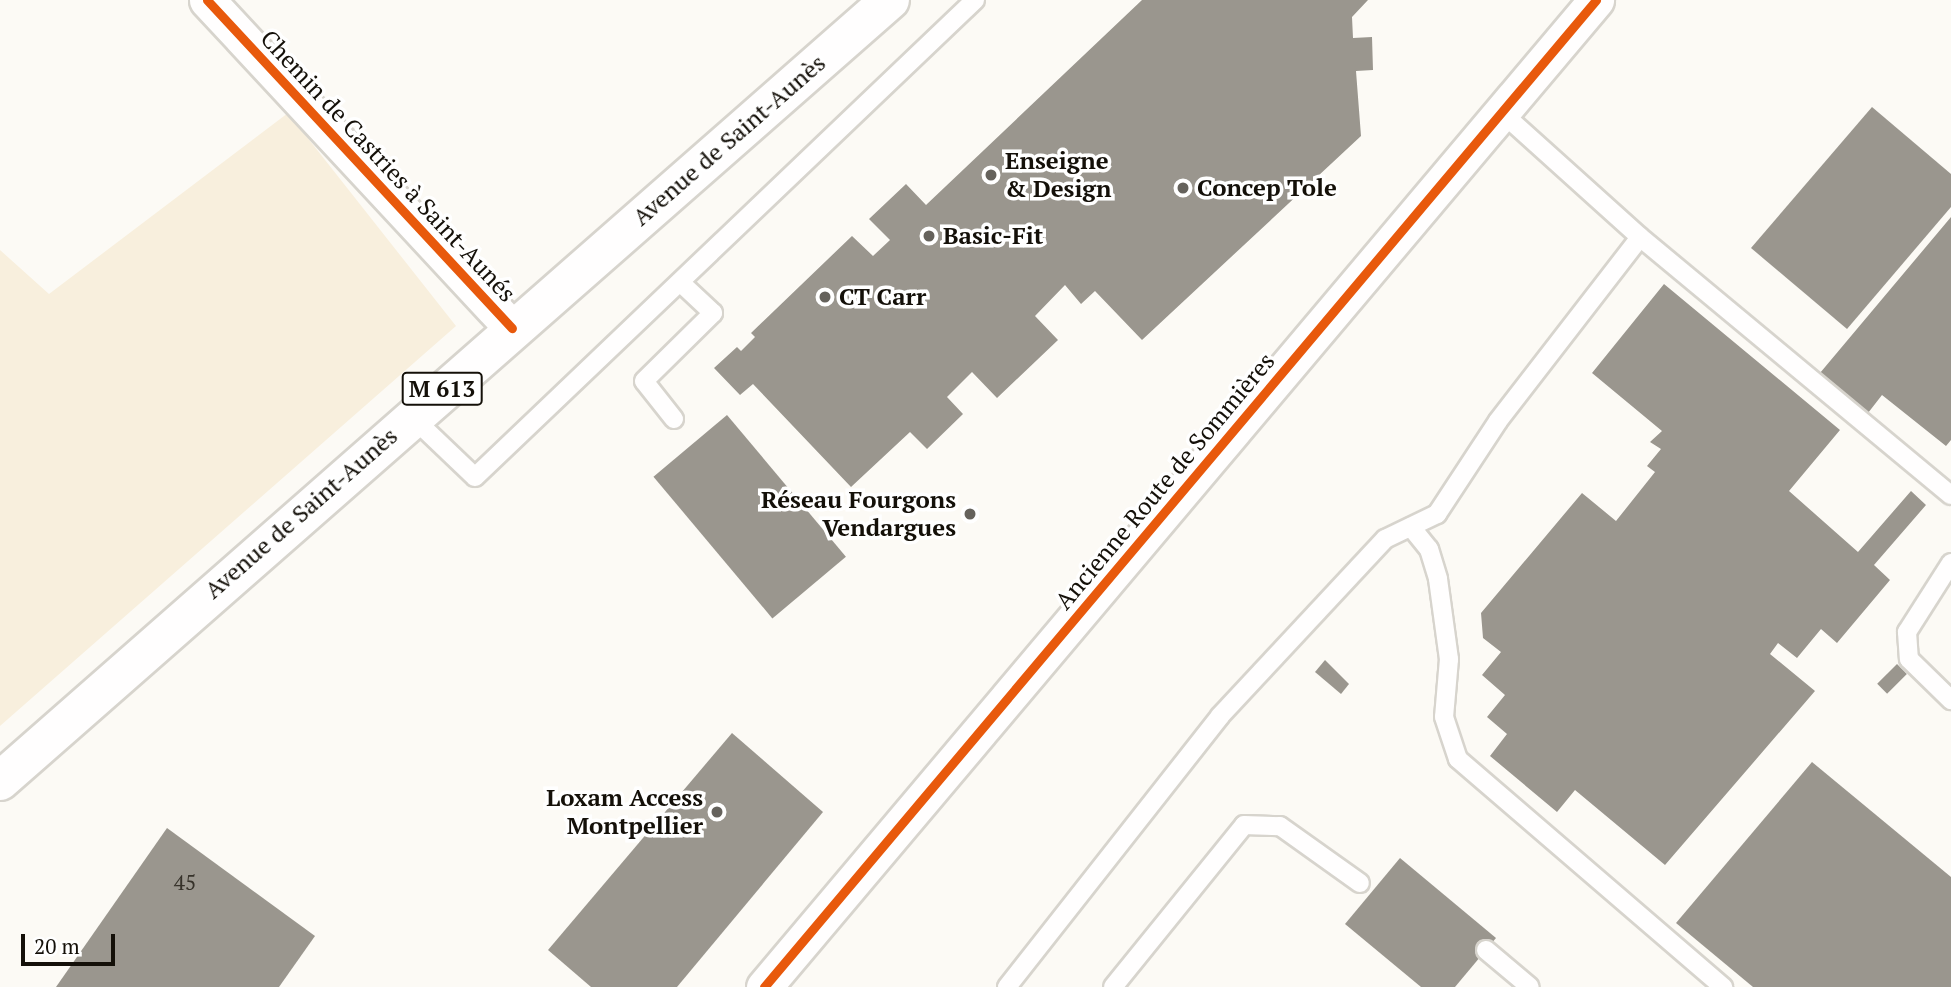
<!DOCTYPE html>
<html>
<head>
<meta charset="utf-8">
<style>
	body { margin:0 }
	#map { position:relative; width:1951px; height:987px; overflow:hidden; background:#fcfaf5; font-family:"PT Serif",serif }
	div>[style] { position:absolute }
	.green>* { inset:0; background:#f8efdd }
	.building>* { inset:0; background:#9a968e; transform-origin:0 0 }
	.roads { filter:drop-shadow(2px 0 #d7d4cd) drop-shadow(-2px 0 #d7d4cd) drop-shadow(0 2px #d7d4cd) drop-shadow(0 -2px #d7d4cd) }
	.service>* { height:18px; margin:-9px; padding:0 9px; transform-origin:9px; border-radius:9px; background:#fffefe }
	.minor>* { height:35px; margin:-17.5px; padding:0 17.5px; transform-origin:17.5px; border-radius:17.5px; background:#fffefe }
	.primary>* { height:38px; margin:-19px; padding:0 19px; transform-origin:19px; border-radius:19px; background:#fffefe }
	.cycleway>* { height:9px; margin:-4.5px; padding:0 4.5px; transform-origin:4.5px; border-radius:4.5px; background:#e8590c }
	.dots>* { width:19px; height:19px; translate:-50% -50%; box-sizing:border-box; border:4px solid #fff; border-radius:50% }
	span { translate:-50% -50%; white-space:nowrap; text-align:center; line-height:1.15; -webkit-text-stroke:7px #fff; paint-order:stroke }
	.number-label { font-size:21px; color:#36322a }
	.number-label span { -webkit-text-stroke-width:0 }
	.shield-label span { padding:2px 5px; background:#fff; border:2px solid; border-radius:5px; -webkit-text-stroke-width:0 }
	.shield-label { font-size:23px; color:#141009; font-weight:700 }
	.street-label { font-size:24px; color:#141009 }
	.poi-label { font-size:24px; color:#141009; font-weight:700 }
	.left { translate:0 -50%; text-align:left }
	.right { translate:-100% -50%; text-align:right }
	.scale { position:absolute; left:21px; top:934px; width:94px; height:32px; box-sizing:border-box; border:4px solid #141009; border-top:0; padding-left:9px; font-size:21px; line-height:24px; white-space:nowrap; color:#141009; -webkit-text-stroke:5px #fff; paint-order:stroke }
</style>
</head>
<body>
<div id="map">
	<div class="green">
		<i style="clip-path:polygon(288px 113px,456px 326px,0 726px,0 250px,49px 294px)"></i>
	</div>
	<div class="building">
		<i style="clip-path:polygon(1142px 0,1368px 0,1352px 17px,1353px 38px,1372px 37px,1373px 70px,1356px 71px,1361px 136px,1142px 340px,1095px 291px,1081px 304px,1065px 285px,1035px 316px,1058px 340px,997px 398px,972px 372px,947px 397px,963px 414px,927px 449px,910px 432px,851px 487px,753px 384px,740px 395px,714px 368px,737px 347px,741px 351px,755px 337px,751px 333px,852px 236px,873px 256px,890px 240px,869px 219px,906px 184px,926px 205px)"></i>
		<i style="clip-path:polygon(1872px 107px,1951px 174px,1951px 207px,1847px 329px,1751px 248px)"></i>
		<i style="clip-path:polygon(1951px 217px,1951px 440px,1946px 446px,1882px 395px,1868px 413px,1820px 373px)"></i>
		<i style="clip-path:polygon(1664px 284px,1840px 430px,1789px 491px,1858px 552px,1911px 491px,1926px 505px,1874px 565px,1890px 580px,1837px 643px,1821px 629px,1797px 658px,1778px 643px,1770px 654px,1815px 691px,1665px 865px,1575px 790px,1557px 812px,1490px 756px,1507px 734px,1487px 717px,1505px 695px,1482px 675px,1501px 652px,1483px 638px,1481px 613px,1582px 493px,1616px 521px,1655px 472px,1647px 466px,1661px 449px,1650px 442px,1662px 431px,1592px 373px)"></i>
		<i style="left:727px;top:415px;width:185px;height:96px;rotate:50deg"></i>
		<i style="clip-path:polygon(1325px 660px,1349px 684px,1341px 694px,1315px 672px)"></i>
		<i style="left:1897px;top:664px;width:14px;height:28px;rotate:45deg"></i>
		<i style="clip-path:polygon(732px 733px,823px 812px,677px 987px,591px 987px,548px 950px)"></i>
		<i style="clip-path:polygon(1812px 762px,1951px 877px,1951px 987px,1753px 987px,1676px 923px)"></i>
		<i style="clip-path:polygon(167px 828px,315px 936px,279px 987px,56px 987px)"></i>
		<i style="clip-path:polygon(1400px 858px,1496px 938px,1455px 987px,1421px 987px,1345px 924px)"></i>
	</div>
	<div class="roads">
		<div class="service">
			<i style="left:1640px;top:237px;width:404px;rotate:39.7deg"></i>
			<i style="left:411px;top:416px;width:88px;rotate:43.6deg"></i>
			<i style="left:475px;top:477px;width:691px;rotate:-43.65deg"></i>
			<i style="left:674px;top:419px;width:48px;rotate:-128.3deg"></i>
			<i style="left:644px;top:381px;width:97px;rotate:-44.6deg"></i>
			<i style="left:713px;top:313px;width:45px;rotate:-136.8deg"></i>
			<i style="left:1411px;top:527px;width:28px;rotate:51deg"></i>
			<i style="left:1429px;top:549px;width:31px;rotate:73deg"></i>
			<i style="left:1438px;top:579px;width:81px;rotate:82.2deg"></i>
			<i style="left:1449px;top:659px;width:58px;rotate:94.9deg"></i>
			<i style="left:1444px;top:717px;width:44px;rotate:71.6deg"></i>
			<i style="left:1458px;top:759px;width:350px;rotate:40.7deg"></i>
			<i style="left:1951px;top:563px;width:82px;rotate:122.5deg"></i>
			<i style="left:1907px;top:632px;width:27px;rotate:86deg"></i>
			<i style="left:1909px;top:659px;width:59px;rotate:44.3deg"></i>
			<i style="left:1486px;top:950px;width:57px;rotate:40.1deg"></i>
			<i style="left:1007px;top:987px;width:345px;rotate:-51.8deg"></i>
			<i style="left:1220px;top:716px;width:242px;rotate:-47deg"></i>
			<i style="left:1385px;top:539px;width:58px;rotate:-25.7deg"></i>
			<i style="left:1437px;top:514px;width:111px;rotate:-56.7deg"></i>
			<i style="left:1498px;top:421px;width:232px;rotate:-52.3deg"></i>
			<i style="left:1640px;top:237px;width:187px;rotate:-138deg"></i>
			<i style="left:1113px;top:987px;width:208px;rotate:-51deg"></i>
			<i style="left:1244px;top:825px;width:36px;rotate:2deg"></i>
			<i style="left:1280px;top:826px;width:98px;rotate:35.5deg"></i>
		</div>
		<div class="minor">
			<i style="left:207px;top:0;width:448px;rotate:47.1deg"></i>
			<i style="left:764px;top:987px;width:1291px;rotate:-49.87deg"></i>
		</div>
		<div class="primary">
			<i style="left:0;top:781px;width:1184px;rotate:-41.27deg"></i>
		</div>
	</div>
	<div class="cycleway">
		<i style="left:207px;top:0;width:448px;rotate:47.1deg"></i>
		<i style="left:764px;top:987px;width:1291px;rotate:-49.87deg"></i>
	</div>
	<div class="dots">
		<i style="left:991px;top:175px;background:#65625c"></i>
		<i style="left:1183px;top:188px;background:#65625c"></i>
		<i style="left:929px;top:236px;background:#65625c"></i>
		<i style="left:825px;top:297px;background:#65625c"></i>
		<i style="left:970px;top:514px;background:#65625c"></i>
		<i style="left:717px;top:812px;background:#65625c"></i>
	</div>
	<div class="number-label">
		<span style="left:185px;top:882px">45</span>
	</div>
	<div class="shield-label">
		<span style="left:442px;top:389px">M 613</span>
	</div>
	<div class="street-label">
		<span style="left:729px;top:140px;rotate:-41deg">Avenue de Saint-Aunès</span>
		<span style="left:388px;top:166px;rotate:47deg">Chemin de Castries à Saint-Aunés</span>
		<span style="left:1165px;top:481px;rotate:-50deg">Ancienne Route de Sommières</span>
		<span style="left:301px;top:513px;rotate:-41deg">Avenue de Saint-Aunès</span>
	</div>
	<div class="poi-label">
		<span class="left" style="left:1005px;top:175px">Enseigne<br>&amp; Design</span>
		<span class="left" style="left:1197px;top:188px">Concep Tole</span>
		<span class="left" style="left:943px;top:236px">Basic-Fit</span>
		<span class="left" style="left:839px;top:297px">CT Carr</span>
		<span class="right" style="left:956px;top:514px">Réseau Fourgons<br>Vendargues</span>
		<span class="right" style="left:703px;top:812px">Loxam Access<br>Montpellier</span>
	</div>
	<div class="scale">20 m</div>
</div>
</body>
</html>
